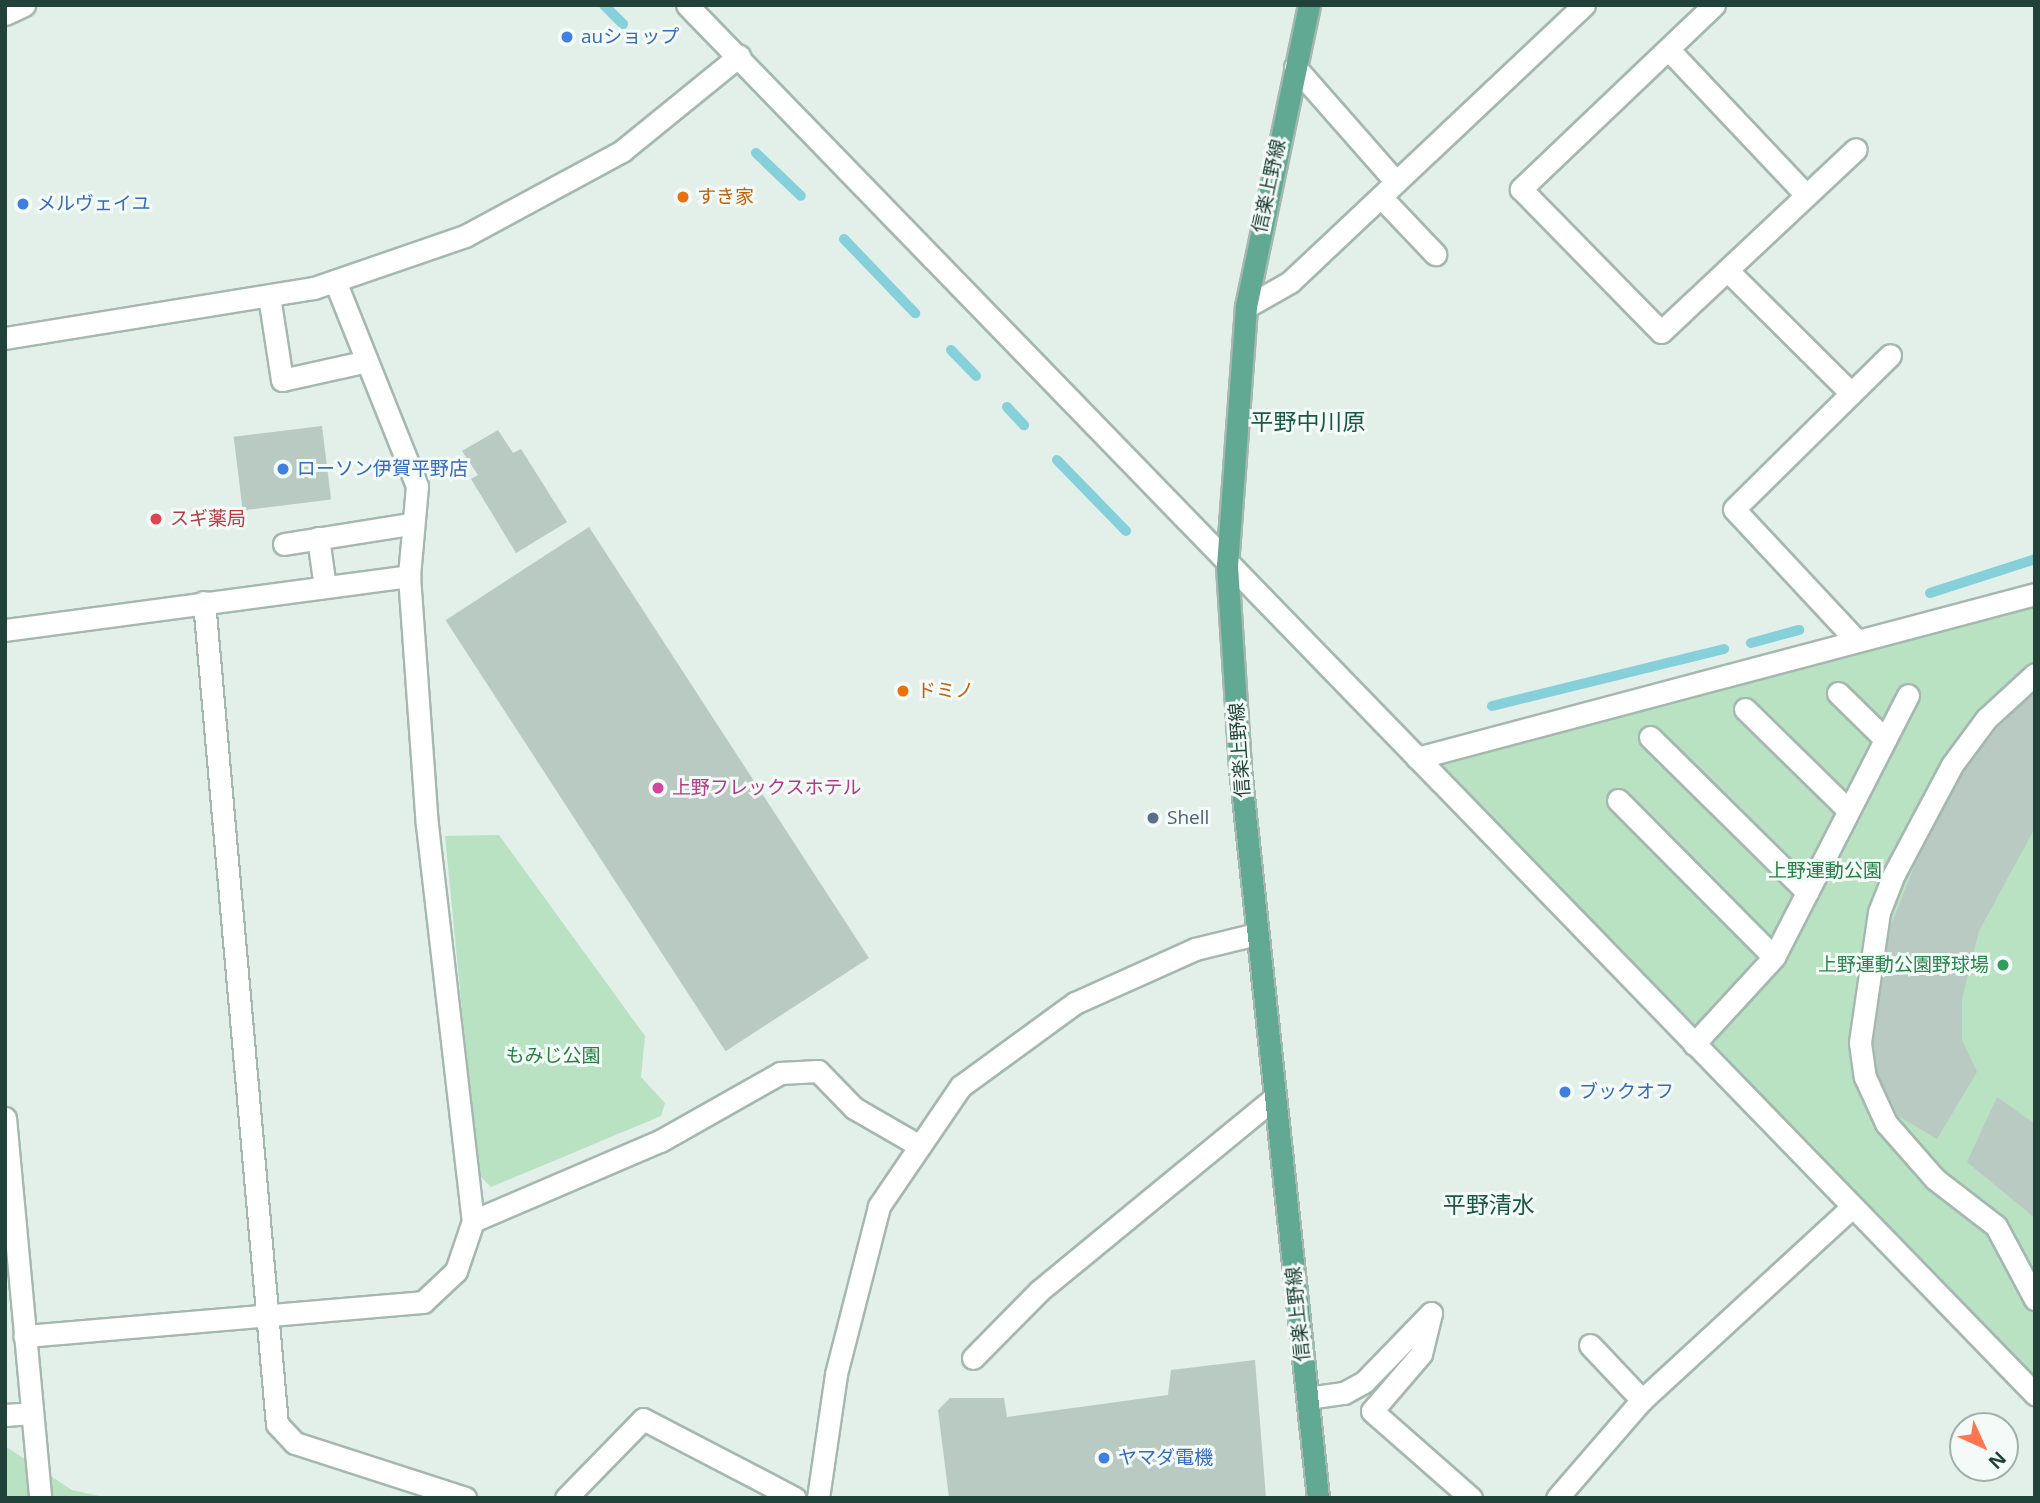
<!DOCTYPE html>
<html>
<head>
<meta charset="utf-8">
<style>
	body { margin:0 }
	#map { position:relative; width:2040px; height:1503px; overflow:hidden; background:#e3efe9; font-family:"Open Sans","Noto Sans JP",sans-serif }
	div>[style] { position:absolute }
	.green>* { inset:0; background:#b9e2c3 }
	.stream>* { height:10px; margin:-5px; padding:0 5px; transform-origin:5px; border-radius:5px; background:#85d0da }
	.building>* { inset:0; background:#b8cac2; transform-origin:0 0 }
	.roads { filter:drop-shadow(2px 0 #a5b8b0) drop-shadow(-2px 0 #a5b8b0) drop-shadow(0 2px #a5b8b0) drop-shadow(0 -2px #a5b8b0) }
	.minor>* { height:21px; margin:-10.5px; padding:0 10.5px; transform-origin:10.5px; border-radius:10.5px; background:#fff }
	.major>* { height:21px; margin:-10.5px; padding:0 10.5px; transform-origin:10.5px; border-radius:10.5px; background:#62a994 }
	.dots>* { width:19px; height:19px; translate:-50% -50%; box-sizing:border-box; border:4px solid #f4faf7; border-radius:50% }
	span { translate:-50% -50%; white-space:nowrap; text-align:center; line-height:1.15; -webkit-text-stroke:6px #f4faf7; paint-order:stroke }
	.shop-label { font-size:19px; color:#366cbe }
	.left { translate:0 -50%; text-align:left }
	.street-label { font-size:19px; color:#204238 }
	.food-label { font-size:19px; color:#c56008 }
	.health-label { font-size:19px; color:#be3a42 }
	.hotel-label { font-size:19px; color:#b23c85 }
	.service-label { font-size:19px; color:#4e5e75 }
	.park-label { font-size:19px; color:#257f44 }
	.leisure-label { font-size:19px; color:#27864d }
	.right { translate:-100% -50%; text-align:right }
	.quarter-label { font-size:23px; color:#195746 }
	.frame { position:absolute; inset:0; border:7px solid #204238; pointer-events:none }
	.north { position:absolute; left:1949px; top:1412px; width:70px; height:70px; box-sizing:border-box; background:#f4faf7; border:2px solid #9fb0ab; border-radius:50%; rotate:135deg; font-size:19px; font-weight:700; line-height:28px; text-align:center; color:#204238 }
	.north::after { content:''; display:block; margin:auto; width:24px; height:32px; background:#ff7550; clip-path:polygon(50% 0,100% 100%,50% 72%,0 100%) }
</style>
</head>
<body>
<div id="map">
	<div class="green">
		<i style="clip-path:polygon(2035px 599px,2035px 1388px,1423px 760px)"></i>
		<i style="clip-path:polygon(499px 835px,645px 1036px,641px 1077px,665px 1103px,661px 1116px,491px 1187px,478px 1174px,445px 836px)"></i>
		<i style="clip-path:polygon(5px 1446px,72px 1490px,109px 1498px,5px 1498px)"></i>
	</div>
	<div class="stream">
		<i style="left:604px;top:5px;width:27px;rotate:45deg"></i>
		<i style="left:756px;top:153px;width:62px;rotate:43.7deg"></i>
		<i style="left:844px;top:239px;width:103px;rotate:46.2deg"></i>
		<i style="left:951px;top:350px;width:36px;rotate:46deg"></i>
		<i style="left:1007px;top:407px;width:25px;rotate:47deg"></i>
		<i style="left:1057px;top:460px;width:99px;rotate:45.8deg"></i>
		<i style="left:1930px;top:593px;width:110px;rotate:-17.9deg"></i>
		<i style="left:1751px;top:643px;width:50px;rotate:-15.2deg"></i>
		<i style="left:1492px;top:706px;width:239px;rotate:-13.8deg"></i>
	</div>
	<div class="building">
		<i style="left:322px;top:426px;width:74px;height:89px;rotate:83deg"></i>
		<i style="clip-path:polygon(498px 430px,513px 453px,521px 449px,567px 522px,516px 553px,471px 479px,478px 475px,462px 451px)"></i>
		<i style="left:589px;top:527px;width:514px;height:171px;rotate:57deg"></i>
		<i style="clip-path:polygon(2035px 685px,2035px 828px,1979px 931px,1962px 999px,1962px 1040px,1977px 1072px,1937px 1139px,1895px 1114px,1875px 1081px,1872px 1015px,1882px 948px,1930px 826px,1965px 765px)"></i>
		<i style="clip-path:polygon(1997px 1097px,2035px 1124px,2035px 1218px,1967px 1162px)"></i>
		<i style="clip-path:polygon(1255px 1360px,1266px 1498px,949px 1498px,938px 1410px,950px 1398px,1004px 1398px,1007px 1417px,1168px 1395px,1171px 1370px)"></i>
	</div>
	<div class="roads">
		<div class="minor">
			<i style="left:687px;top:5px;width:1936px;rotate:45.86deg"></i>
			<i style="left:1714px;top:5px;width:267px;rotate:136.4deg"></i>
			<i style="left:1521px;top:189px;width:200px;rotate:45.6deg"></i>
			<i style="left:1661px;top:332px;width:267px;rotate:-43.2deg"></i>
			<i style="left:5px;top:14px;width:21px;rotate:-25deg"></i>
			<i style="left:1669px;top:50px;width:197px;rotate:46.6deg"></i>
			<i style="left:1295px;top:67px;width:153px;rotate:48.7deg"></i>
			<i style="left:1381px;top:197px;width:79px;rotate:46.5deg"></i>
			<i style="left:1727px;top:270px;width:175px;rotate:44.8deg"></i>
			<i style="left:335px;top:281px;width:221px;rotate:68.2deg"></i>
			<i style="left:417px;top:486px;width:90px;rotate:95.1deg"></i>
			<i style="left:269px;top:296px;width:85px;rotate:81.2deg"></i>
			<i style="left:282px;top:380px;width:83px;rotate:-12.5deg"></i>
			<i style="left:1246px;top:307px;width:51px;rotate:-29.6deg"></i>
			<i style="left:1290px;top:282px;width:404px;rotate:-43.3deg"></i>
			<i style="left:5px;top:338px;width:313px;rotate:-9.2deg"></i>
			<i style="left:314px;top:288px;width:160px;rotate:-19deg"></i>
			<i style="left:465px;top:236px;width:179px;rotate:-28.4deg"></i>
			<i style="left:622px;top:151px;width:151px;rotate:-39.1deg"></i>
			<i style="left:318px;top:538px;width:49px;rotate:81.9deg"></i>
			<i style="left:284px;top:544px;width:128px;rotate:-9deg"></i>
			<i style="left:204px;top:602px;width:825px;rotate:84.93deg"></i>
			<i style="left:277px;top:1424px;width:26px;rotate:47deg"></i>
			<i style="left:295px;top:1443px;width:179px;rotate:17.9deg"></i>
			<i style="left:5px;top:630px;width:408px;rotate:-7.6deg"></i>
			<i style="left:409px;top:576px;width:250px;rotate:85.9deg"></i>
			<i style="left:427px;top:825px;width:399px;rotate:83.4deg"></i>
			<i style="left:473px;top:1221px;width:53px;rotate:108.8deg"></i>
			<i style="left:456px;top:1271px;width:45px;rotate:136.8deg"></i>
			<i style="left:423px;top:1302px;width:400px;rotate:175.1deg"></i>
			<i style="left:1857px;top:641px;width:180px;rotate:-133deg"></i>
			<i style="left:1734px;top:509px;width:219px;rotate:-44.6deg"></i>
			<i style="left:2035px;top:674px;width:67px;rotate:137.4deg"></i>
			<i style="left:1986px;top:719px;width:57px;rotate:126.5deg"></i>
			<i style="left:1952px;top:765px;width:123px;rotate:118deg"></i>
			<i style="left:1894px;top:874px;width:41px;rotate:111.5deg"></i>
			<i style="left:1879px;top:912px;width:132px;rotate:98.3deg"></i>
			<i style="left:1860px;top:1043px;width:34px;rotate:82deg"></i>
			<i style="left:1865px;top:1077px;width:51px;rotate:65.5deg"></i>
			<i style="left:1886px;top:1123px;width:74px;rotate:48.8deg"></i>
			<i style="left:1935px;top:1179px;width:77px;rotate:37.6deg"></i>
			<i style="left:1996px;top:1226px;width:83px;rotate:61.9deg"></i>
			<i style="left:1838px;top:693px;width:66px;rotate:44.4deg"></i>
			<i style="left:1745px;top:709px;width:144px;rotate:44.4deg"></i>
			<i style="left:1650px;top:737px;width:221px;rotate:44.6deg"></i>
			<i style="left:1417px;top:758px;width:639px;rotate:-14.86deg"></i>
			<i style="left:1618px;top:800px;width:221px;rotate:45.2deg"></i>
			<i style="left:1694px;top:1044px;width:118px;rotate:-47.4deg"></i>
			<i style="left:1774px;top:957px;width:294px;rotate:-62.9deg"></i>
			<i style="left:5px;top:1118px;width:382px;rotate:84.7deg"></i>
			<i style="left:473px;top:1221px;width:203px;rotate:-23.2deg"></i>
			<i style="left:660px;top:1141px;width:138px;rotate:-29.5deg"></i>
			<i style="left:780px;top:1073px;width:38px;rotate:-3deg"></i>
			<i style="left:818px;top:1071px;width:52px;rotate:45.8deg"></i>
			<i style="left:854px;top:1108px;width:74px;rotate:30deg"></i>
			<i style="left:1590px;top:1345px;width:76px;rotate:46.6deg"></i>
			<i style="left:973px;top:1358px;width:94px;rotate:-45.4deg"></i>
			<i style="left:1039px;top:1291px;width:304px;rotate:-39.4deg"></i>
			<i style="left:1307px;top:1398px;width:37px;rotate:-8deg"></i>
			<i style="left:1344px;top:1393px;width:23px;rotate:-29deg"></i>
			<i style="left:1364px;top:1382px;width:96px;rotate:-45.8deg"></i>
			<i style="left:1431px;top:1313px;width:42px;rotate:103.7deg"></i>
			<i style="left:1421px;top:1354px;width:75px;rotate:130.7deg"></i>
			<i style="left:1372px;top:1411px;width:132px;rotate:41.3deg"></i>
			<i style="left:5px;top:1415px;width:27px;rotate:-4deg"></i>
			<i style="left:566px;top:1498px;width:110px;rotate:-45.7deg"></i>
			<i style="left:643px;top:1419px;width:171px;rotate:27.5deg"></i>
			<i style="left:818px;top:1498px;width:125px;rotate:-81.7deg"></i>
			<i style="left:836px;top:1374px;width:173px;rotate:-75.6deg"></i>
			<i style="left:879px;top:1206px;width:145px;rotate:-55.7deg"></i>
			<i style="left:961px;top:1086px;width:141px;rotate:-36.1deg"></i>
			<i style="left:1075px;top:1003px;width:132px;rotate:-24.2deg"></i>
			<i style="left:1195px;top:949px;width:63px;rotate:-13.8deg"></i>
			<i style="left:1557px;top:1498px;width:130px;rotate:-49.1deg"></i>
			<i style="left:1642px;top:1400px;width:284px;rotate:-42.6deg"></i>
		</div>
		<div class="major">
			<i style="left:1309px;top:5px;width:309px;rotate:101.8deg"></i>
			<i style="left:1246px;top:307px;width:260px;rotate:94.2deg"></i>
			<i style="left:1227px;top:566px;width:202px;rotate:86.3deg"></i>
			<i style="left:1240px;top:768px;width:734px;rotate:83.9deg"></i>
		</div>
	</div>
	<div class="dots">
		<i style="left:567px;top:37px;background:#3f7fe0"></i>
		<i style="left:683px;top:197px;background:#e8710a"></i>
		<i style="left:23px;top:204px;background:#3f7fe0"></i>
		<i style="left:283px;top:469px;background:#3f7fe0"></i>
		<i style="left:156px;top:519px;background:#e0444e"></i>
		<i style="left:903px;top:691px;background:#e8710a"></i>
		<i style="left:658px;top:788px;background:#d1479c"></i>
		<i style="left:1153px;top:818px;background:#5c6f8a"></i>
		<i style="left:2003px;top:965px;background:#2e9e5b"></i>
		<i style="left:1565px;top:1092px;background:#3f7fe0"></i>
		<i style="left:1104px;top:1458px;background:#3f7fe0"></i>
	</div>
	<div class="shop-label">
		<span class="left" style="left:581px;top:37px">auショップ</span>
		<span class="left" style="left:37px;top:204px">メルヴェイユ</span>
		<span class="left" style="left:297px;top:469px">ローソン伊賀平野店</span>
		<span class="left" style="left:1579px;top:1092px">ブックオフ</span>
		<span class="left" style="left:1118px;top:1458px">ヤマダ電機</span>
	</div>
	<div class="street-label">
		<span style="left:1269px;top:186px;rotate:-78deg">信楽上野線</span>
		<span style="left:1240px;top:750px;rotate:-94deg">信楽上野線</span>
		<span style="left:1298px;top:1314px;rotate:-96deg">信楽上野線</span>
	</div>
	<div class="food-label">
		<span class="left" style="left:697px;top:197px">すき家</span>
		<span class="left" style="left:917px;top:691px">ドミノ</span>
	</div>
	<div class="health-label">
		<span class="left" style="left:170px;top:519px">スギ薬局</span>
	</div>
	<div class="hotel-label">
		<span class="left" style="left:672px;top:788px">上野フレックスホテル</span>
	</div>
	<div class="service-label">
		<span class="left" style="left:1167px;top:818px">Shell</span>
	</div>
	<div class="park-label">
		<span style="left:1825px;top:871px">上野運動公園</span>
		<span style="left:553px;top:1056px">もみじ公園</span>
	</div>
	<div class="leisure-label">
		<span class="right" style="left:1989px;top:965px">上野運動公園野球場</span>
	</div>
	<div class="quarter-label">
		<span style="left:1308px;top:421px">平野中川原</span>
		<span style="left:1489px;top:1204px">平野清水</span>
	</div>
	<div class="frame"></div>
	<div class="north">N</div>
</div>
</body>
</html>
